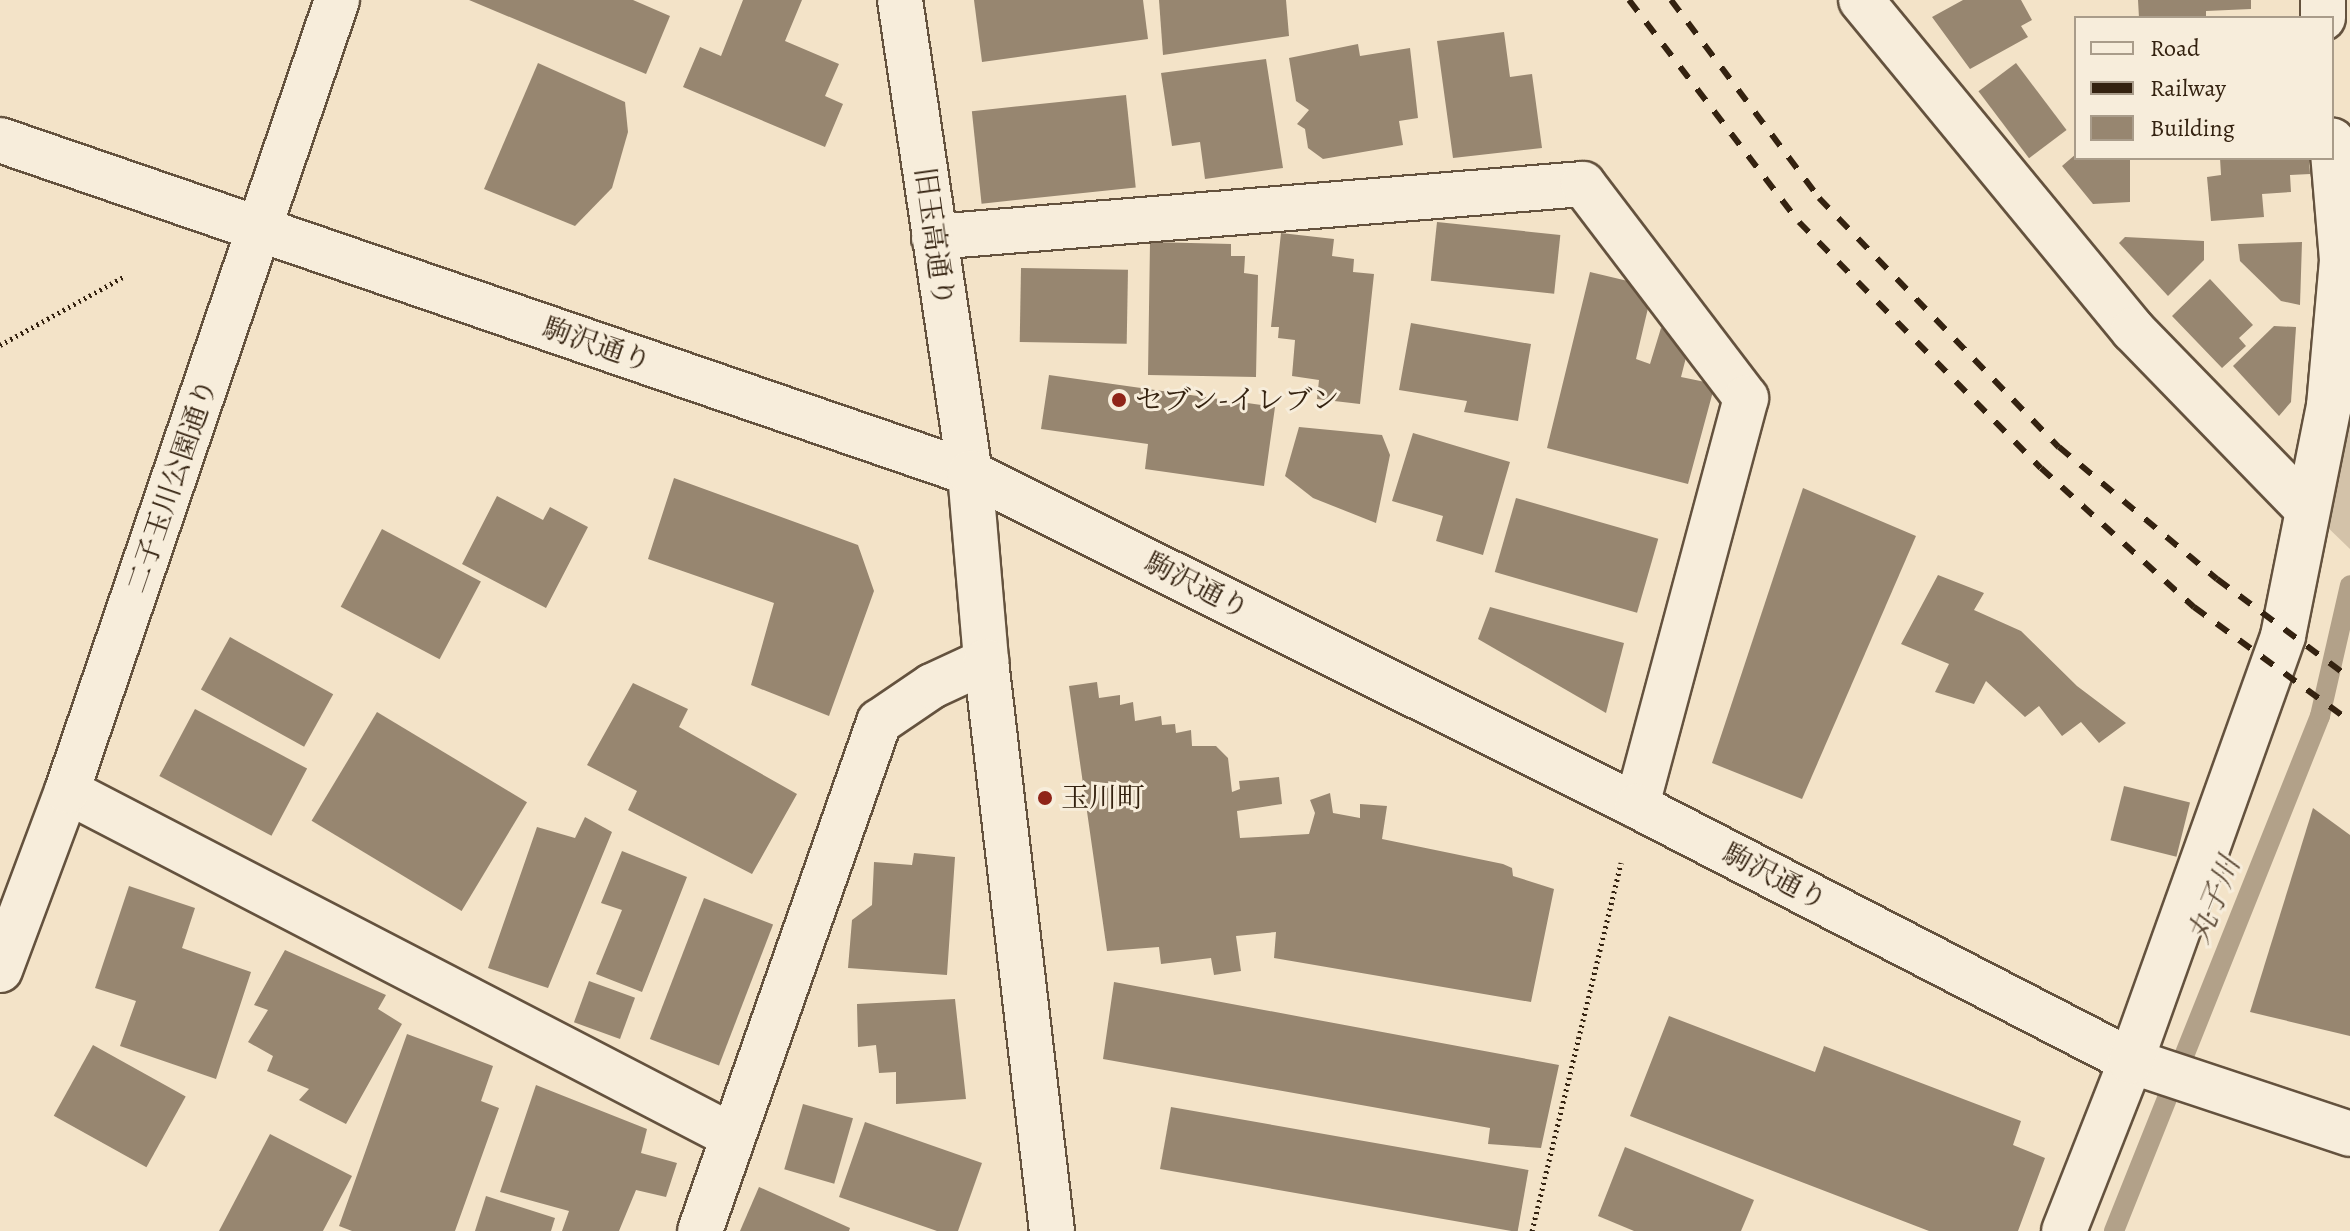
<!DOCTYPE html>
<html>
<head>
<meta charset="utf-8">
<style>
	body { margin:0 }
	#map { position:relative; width:2350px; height:1231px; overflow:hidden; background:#f3e3c8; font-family:Alegreya,"Noto Serif JP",serif }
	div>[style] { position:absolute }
	.green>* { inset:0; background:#d3c2a9 }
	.stream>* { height:20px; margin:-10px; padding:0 10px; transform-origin:10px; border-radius:10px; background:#b2a189 }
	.building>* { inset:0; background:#978670; transform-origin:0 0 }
	.path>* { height:5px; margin-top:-2.5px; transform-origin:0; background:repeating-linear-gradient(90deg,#342210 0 2px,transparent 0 6px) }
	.roads { filter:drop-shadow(2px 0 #64523e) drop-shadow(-2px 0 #64523e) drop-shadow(0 2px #64523e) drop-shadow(0 -2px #64523e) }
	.street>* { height:44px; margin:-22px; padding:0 22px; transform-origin:22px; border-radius:22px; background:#f7eddb }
	.secondary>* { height:44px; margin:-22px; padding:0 22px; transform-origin:22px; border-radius:22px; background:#f7eddb }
	.rail>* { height:6px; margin-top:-3px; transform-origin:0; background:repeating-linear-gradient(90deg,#342210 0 14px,transparent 0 28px) }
	.dots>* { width:22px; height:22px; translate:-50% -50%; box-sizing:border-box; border:4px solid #f7eddb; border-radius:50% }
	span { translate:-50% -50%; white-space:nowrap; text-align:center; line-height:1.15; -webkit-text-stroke:6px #f7eddb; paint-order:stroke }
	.street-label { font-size:28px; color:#342210 }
	.poi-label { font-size:28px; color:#342210 }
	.left { translate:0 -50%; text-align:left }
	.water-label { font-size:30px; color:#604e3a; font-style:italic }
	.legend { position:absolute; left:2074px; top:16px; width:260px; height:144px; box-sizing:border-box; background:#f7eddb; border:2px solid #a99c8a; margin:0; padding:10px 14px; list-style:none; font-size:24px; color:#342210 }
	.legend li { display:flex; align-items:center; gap:16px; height:40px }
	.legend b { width:40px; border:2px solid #a99c8a }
</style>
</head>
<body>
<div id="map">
	<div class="green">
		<i style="clip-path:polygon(2350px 327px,2350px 549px,2321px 521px)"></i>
	</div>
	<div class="stream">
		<i style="left:2114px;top:1231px;width:555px;rotate:-68.2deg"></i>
		<i style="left:2320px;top:716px;width:134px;rotate:-77.1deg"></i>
	</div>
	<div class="building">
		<i style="clip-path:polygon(469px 0,633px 0,670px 16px,646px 74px)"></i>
		<i style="clip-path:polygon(743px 0,802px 0,785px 41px,839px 64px,825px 96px,843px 104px,825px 147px,683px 87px,700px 47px,721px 56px)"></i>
		<i style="clip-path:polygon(974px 0,1143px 0,1148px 39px,982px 62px)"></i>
		<i style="clip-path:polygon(1159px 0,1286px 0,1289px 36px,1163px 55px)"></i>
		<i style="clip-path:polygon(1963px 0,2021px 0,2032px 20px,2021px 26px,2028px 37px,1970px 69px,1932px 17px)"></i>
		<i style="clip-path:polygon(2138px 0,2251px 0,2251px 9px,2206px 11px,2206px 18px,2139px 18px)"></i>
		<i style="clip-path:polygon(1504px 32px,1510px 77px,1532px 74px,1542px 148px,1453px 158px,1437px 41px)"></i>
		<i style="clip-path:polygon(1358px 44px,1360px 56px,1410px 48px,1418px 118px,1399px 121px,1403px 145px,1323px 159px,1308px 148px,1305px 129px,1297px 124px,1309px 110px,1296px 101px,1289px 58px)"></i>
		<i style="clip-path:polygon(1266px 59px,1283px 168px,1205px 179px,1200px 142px,1172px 146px,1161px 73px)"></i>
		<i style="clip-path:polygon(538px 63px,625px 102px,628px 132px,612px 188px,575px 226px,484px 189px)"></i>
		<i style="left:2016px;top:63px;width:84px;height:47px;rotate:53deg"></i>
		<i style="left:1126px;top:95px;width:93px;height:155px;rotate:84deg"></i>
		<i style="clip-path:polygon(2076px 154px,2076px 158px,2130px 158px,2130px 202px,2093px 204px,2062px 166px)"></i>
		<i style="clip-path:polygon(2220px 158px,2309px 158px,2310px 174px,2290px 175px,2291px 192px,2262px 194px,2264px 217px,2211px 221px,2207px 177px,2221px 175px)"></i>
		<i style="left:1437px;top:222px;width:124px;height:59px;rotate:6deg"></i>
		<i style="clip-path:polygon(1281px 233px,1334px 239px,1332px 256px,1354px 259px,1353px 272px,1374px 274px,1360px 404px,1317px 399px,1319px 380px,1292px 376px,1295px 340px,1278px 338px,1279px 327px,1271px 327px)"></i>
		<i style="clip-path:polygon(2125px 237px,2204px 241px,2204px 260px,2168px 296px,2119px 243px)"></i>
		<i style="clip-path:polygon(1150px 242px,1231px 244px,1231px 256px,1245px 256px,1244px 273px,1258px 275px,1256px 377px,1148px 375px)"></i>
		<i style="clip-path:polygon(2302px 242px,2300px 305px,2281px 301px,2240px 261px,2238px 244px)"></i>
		<i style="left:1021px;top:268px;width:107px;height:74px;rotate:1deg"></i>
		<i style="clip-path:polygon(1590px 272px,1653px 287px,1636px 359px,1650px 364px,1661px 328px,1691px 338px,1681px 377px,1715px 384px,1688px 484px,1547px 448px)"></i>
		<i style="clip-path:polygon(2210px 279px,2253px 325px,2239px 338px,2246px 346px,2222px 368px,2172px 316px)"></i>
		<i style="clip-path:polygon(1411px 323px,1531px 344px,1518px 421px,1464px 412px,1467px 401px,1399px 390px)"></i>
		<i style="clip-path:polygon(2274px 326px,2296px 327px,2291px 402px,2279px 416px,2233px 366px)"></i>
		<i style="clip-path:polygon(1049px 375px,1275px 407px,1264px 486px,1145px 469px,1148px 444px,1041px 429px)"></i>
		<i style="clip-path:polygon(1299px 427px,1382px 435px,1390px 455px,1376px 523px,1313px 498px,1285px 476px)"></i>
		<i style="clip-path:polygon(1413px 433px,1510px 462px,1483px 555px,1436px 541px,1443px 516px,1392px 501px)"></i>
		<i style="clip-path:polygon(674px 478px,858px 545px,874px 591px,829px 716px,751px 685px,774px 603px,648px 559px)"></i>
		<i style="clip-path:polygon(1803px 488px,1916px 536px,1802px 799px,1712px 763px)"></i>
		<i style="clip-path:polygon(497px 496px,543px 520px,550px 507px,588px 527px,546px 608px,462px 564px)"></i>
		<i style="left:1516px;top:498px;width:148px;height:77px;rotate:16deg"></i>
		<i style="left:382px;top:529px;width:112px;height:88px;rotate:28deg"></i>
		<i style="clip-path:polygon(1938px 575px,1984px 593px,1974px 610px,2021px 631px,2077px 686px,2126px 723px,2099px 743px,2081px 722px,2062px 736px,2039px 706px,2025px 717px,1986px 681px,1974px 704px,1935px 692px,1949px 664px,1901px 644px)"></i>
		<i style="clip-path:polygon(1490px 607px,1624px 643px,1606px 713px,1478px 639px)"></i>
		<i style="left:230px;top:637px;width:118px;height:60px;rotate:29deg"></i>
		<i style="clip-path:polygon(1097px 682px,1099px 698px,1120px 695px,1120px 705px,1133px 702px,1135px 721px,1161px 716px,1162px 725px,1175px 724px,1176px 733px,1191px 730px,1192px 746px,1216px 746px,1228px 758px,1232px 792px,1240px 789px,1239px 781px,1279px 777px,1282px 804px,1237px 811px,1240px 838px,1309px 834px,1315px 813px,1310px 800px,1330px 793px,1333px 813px,1360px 818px,1360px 804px,1387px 806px,1382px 839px,1503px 864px,1512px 868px,1513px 876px,1554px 889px,1531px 1002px,1274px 958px,1276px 932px,1236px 936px,1241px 971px,1214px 975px,1211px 958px,1161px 964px,1159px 947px,1107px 951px,1069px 686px)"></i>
		<i style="clip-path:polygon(633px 683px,688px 709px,679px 727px,797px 794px,752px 874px,628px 810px,637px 791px,587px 765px)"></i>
		<i style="left:195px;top:709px;width:127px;height:76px;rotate:28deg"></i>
		<i style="left:377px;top:712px;width:175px;height:127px;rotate:31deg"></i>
		<i style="left:2124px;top:786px;width:68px;height:56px;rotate:14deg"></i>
		<i style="clip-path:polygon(2313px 808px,2350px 835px,2350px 1036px,2250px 1012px)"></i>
		<i style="clip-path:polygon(585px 817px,612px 832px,548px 988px,488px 968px,537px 827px,575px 838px)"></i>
		<i style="clip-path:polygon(622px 851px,687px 877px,642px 992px,596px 974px,622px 910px,601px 903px)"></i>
		<i style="clip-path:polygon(914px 853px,955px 857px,947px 975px,848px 968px,852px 920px,872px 905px,874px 862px,912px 865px)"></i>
		<i style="clip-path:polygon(129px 886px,195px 908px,182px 948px,251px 972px,216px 1079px,120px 1046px,136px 1001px,95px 988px)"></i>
		<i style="left:704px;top:898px;width:74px;height:151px;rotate:21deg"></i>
		<i style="clip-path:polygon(285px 950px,386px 995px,378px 1009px,402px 1024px,346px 1124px,299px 1100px,309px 1089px,267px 1071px,273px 1056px,248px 1042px,268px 1010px,254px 1005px)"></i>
		<i style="left:589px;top:981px;width:49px;height:44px;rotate:20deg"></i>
		<i style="clip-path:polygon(1114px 982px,1559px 1065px,1541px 1148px,1488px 1144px,1490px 1128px,1103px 1059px)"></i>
		<i style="clip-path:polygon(955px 999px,966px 1099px,896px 1104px,896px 1072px,879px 1073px,876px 1045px,858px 1047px,857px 1004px)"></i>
		<i style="clip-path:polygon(1669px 1016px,1815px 1072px,1824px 1046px,2021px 1121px,2013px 1145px,2045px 1158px,2018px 1231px,1929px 1231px,1630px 1116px)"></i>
		<i style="clip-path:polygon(407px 1034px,493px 1066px,481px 1101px,499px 1108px,455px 1231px,352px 1231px,339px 1226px)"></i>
		<i style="left:93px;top:1045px;width:106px;height:81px;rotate:29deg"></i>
		<i style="clip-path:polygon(536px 1085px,647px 1129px,641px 1153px,677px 1163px,666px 1197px,636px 1190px,619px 1231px,562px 1231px,569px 1211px,500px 1192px)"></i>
		<i style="left:803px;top:1104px;width:52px;height:68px;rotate:16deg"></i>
		<i style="left:1171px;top:1107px;width:363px;height:63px;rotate:10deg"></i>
		<i style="clip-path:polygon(865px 1122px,982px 1163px,958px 1231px,937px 1231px,839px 1197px)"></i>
		<i style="clip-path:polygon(270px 1134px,352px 1176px,323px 1231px,219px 1231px)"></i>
		<i style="clip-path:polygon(1625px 1147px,1754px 1200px,1741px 1231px,1634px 1231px,1598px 1216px)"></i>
		<i style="clip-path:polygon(759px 1187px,850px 1228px,849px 1231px,740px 1231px)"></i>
		<i style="clip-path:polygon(486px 1196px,555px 1218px,551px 1231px,475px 1231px)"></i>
	</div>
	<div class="path">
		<i style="left:0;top:345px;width:143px;rotate:-28.9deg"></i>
		<i style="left:1532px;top:1231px;width:379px;rotate:-76.4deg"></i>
	</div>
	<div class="roads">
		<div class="street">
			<i style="left:1861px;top:0;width:428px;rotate:50.5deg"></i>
			<i style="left:2133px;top:330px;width:247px;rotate:45.8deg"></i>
			<i style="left:934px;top:237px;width:651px;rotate:-4.67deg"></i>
			<i style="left:1583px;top:184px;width:269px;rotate:52.7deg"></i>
			<i style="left:1746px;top:398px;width:422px;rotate:105deg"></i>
			<i style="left:67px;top:791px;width:749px;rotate:27.42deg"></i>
			<i style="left:700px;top:1231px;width:540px;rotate:-70.62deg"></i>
			<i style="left:879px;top:722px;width:64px;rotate:-34.2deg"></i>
			<i style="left:932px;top:686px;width:60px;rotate:-24.8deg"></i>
			<i style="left:2064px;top:1231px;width:183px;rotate:-68.5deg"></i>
		</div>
		<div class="secondary">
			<i style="left:900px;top:0;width:478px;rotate:81.6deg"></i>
			<i style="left:970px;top:473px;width:189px;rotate:85.1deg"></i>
			<i style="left:986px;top:661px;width:574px;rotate:83.4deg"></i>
			<i style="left:2323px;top:18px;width:18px;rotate:-90deg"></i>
			<i style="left:0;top:140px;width:1026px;rotate:18.95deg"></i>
			<i style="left:970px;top:473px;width:746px;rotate:26.53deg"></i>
			<i style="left:1637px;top:806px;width:556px;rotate:27.3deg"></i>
			<i style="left:2131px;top:1061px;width:231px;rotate:18.4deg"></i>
			<i style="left:0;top:970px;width:191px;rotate:-69.5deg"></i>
			<i style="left:67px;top:791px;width:836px;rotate:-71.15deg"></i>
			<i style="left:2131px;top:1061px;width:451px;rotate:-70.3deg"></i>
			<i style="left:2283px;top:636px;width:235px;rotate:-78.7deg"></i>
			<i style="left:2329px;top:406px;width:147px;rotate:-84.9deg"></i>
			<i style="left:2342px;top:260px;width:120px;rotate:-94.8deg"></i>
		</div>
	</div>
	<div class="rail">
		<i style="left:1629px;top:0;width:280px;rotate:52.6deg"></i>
		<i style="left:1799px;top:222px;width:345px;rotate:45.5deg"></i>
		<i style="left:2041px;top:468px;width:207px;rotate:42.3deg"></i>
		<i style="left:2194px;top:607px;width:193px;rotate:36.2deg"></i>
		<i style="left:1671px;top:0;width:247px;rotate:53.2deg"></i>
		<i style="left:1819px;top:198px;width:346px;rotate:46.1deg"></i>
		<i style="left:2059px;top:447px;width:206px;rotate:39.9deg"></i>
		<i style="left:2217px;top:579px;width:166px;rotate:36.7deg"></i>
	</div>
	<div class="dots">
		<i style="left:1119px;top:400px;background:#8f2418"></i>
		<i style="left:1045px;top:798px;background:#8f2418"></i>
	</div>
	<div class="street-label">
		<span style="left:934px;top:237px;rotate:82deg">旧玉高通り</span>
		<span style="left:597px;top:345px;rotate:19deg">駒沢通り</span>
		<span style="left:172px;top:486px;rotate:-71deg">二子玉川公園通り</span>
		<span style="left:1197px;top:586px;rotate:27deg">駒沢通り</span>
		<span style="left:1775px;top:877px;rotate:27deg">駒沢通り</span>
	</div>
	<div class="poi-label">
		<span class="left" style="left:1135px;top:400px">セブン-イレブン</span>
		<span class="left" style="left:1061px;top:798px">玉川町</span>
	</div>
	<div class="water-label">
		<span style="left:2214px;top:900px;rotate:-68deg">丸子川</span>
	</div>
	<ul class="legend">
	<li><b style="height:10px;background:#f7eddb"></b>Road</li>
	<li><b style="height:10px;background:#342210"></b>Railway</li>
	<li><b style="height:22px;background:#978670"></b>Building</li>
	</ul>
</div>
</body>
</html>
